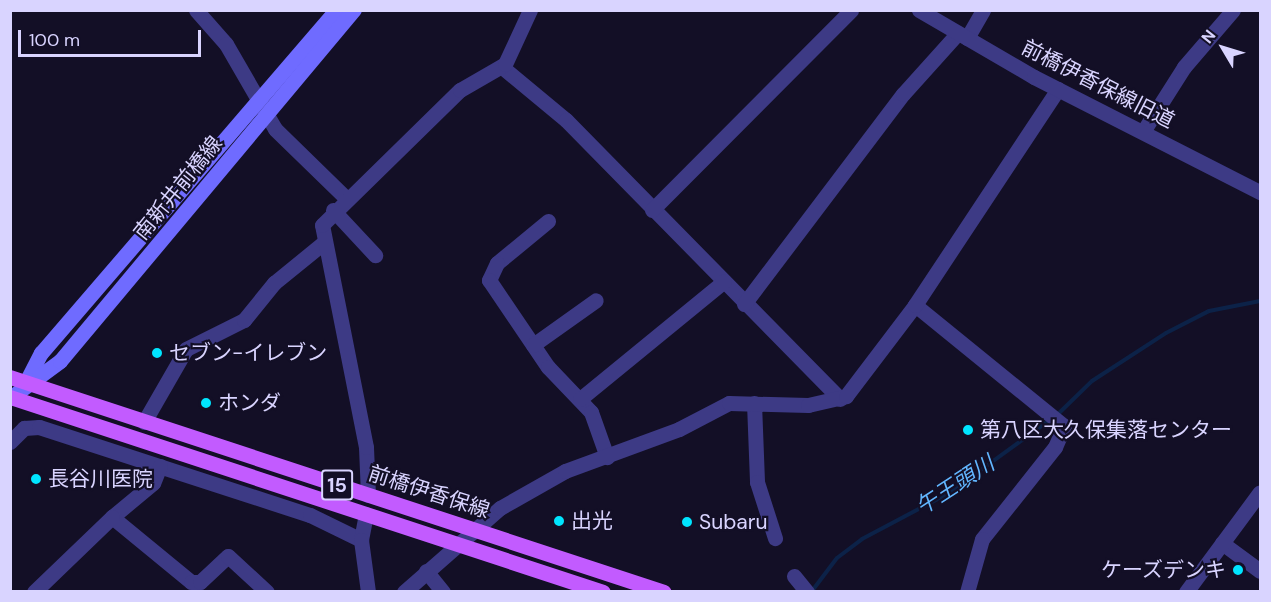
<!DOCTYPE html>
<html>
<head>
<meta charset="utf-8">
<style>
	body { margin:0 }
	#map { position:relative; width:1271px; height:602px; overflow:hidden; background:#130f26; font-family:"DM Sans","Noto Sans JP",sans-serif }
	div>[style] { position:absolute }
	.stream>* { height:4px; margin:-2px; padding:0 2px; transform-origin:2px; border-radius:2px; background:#0c2248 }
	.minor>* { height:15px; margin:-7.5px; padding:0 7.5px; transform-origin:7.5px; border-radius:7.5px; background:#3d3a85 }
	.tertiary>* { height:15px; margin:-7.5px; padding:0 7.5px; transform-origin:7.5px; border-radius:7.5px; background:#3d3a85 }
	.secondary>* { height:15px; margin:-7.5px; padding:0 7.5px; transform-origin:7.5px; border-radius:7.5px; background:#6f6bff }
	.primary>* { height:15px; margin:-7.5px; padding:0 7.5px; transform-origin:7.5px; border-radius:7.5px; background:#c25bff }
	.dots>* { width:16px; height:16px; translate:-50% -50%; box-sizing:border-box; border:3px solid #130f26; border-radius:50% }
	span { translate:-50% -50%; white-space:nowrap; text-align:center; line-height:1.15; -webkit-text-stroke:4.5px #130f26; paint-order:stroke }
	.shield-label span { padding:2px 4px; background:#130f26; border:2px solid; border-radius:4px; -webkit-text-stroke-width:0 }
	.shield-label { font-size:20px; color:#d9d4ff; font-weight:700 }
	.street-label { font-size:21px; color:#d9d4ff }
	.poi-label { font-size:21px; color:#d9d4ff }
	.left { translate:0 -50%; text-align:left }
	.right { translate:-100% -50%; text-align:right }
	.water-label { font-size:22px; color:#62b6ff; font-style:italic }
	.frame { position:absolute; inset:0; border:12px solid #d9d4ff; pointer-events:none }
	.north { position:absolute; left:1193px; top:18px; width:60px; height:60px; -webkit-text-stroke:4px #130f26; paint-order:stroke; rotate:308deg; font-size:16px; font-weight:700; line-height:24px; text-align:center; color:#d9d4ff }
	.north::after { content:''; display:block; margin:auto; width:21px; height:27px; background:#d9d4ff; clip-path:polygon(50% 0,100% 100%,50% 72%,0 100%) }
	.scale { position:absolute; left:18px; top:30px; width:183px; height:27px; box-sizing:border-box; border:3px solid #d9d4ff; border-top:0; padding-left:8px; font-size:18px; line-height:21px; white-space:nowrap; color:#d9d4ff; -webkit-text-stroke:4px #130f26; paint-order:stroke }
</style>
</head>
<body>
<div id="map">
	<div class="stream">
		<i style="left:1056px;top:416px;width:50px;rotate:-44.2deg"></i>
		<i style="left:1092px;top:381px;width:88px;rotate:-33deg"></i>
		<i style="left:1166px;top:333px;width:48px;rotate:-27.1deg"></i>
		<i style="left:1209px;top:311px;width:52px;rotate:-11.1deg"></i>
		<i style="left:812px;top:591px;width:41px;rotate:-52.9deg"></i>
		<i style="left:837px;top:558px;width:31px;rotate:-37deg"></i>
		<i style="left:862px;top:539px;width:98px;rotate:-27.9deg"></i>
		<i style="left:949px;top:493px;width:125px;rotate:-35.9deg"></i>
	</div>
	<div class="minor">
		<i style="left:196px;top:10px;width:45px;rotate:48.6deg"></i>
		<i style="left:226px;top:44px;width:98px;rotate:60deg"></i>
		<i style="left:275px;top:129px;width:99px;rotate:44.2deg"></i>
		<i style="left:967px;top:38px;width:32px;rotate:-60deg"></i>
		<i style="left:502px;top:67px;width:83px;rotate:39.6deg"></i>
		<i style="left:566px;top:120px;width:391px;rotate:45.5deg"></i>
		<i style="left:1144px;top:130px;width:75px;rotate:-57.6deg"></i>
		<i style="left:1184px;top:67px;width:75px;rotate:-49.3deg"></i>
		<i style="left:333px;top:210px;width:62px;rotate:47deg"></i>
		<i style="left:652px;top:210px;width:282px;rotate:-45.1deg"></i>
		<i style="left:548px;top:221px;width:66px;rotate:140.5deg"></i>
		<i style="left:497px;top:263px;width:19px;rotate:115deg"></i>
		<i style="left:489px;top:280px;width:105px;rotate:55.9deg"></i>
		<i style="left:548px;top:367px;width:62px;rotate:46.3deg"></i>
		<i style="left:591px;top:412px;width:48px;rotate:70.4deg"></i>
		<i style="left:744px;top:304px;width:263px;rotate:-52.9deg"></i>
		<i style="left:903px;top:94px;width:82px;rotate:-48deg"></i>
		<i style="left:915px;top:305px;width:192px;rotate:39.1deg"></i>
		<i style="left:1064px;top:426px;width:23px;rotate:113deg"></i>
		<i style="left:1055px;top:447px;width:117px;rotate:128.4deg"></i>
		<i style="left:982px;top:539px;width:55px;rotate:105.8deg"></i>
		<i style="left:533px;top:345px;width:77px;rotate:-35.5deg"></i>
		<i style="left:580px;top:399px;width:186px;rotate:-39.3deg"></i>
		<i style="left:754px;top:403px;width:79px;rotate:87.8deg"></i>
		<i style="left:757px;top:482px;width:59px;rotate:72.2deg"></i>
		<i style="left:144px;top:422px;width:84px;rotate:-60.1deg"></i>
		<i style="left:186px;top:349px;width:65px;rotate:-26.6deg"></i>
		<i style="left:244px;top:320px;width:48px;rotate:-51deg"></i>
		<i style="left:274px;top:283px;width:62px;rotate:-39.1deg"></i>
		<i style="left:10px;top:442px;width:20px;rotate:-45deg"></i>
		<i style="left:24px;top:428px;width:15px;rotate:-4deg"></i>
		<i style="left:39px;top:427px;width:285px;rotate:18deg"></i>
		<i style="left:310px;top:515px;width:57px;rotate:26.1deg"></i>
		<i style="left:160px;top:466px;width:18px;rotate:112deg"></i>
		<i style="left:153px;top:483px;width:53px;rotate:140.3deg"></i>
		<i style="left:112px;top:517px;width:102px;rotate:39.4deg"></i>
		<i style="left:191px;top:582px;width:9px"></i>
		<i style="left:200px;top:582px;width:38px;rotate:-43deg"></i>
		<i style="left:228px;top:556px;width:53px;rotate:42.7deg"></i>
		<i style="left:368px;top:495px;width:48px;rotate:-92.4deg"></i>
		<i style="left:366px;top:447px;width:226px;rotate:-101.2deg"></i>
		<i style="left:322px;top:225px;width:193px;rotate:-44.4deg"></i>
		<i style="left:460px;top:90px;width:52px;rotate:-30deg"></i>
		<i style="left:505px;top:64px;width:60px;rotate:-65.2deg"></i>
		<i style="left:366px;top:514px;width:26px;rotate:101deg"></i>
		<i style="left:361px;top:540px;width:52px;rotate:82.3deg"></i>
		<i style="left:1222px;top:543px;width:47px;rotate:36.4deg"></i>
		<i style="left:426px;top:571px;width:27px;rotate:51deg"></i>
		<i style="left:794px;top:576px;width:21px;rotate:51deg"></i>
		<i style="left:34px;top:592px;width:108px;rotate:-43.9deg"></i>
		<i style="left:404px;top:592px;width:128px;rotate:-41.2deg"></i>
		<i style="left:500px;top:508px;width:75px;rotate:-29.6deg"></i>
		<i style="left:565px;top:471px;width:121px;rotate:-20.2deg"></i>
		<i style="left:679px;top:429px;width:56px;rotate:-27.5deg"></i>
		<i style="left:729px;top:403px;width:79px;rotate:1.5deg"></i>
		<i style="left:808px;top:405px;width:39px;rotate:-13deg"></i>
		<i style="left:846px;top:396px;width:114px;rotate:-52.8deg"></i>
		<i style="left:915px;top:305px;width:259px;rotate:-56.5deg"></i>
	</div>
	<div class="tertiary">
		<i style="left:919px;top:10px;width:133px;rotate:30.2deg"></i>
		<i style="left:1034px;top:77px;width:254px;rotate:27deg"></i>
		<i style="left:1186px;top:592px;width:124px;rotate:-53.5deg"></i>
	</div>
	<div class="secondary">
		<i style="left:26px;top:382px;width:33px;rotate:-63deg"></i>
		<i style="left:41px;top:353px;width:452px;rotate:-49.3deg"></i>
		<i style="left:10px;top:398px;width:62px;rotate:-36.5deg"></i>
		<i style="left:60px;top:361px;width:458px;rotate:-50.1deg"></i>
	</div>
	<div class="primary">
		<i style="left:10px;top:377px;width:688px;rotate:18.2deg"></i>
		<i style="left:10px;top:397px;width:624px;rotate:18.2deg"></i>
	</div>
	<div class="dots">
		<i style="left:157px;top:353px;background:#00e5ff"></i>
		<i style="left:206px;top:403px;background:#00e5ff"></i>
		<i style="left:968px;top:430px;background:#00e5ff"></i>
		<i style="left:36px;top:479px;background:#00e5ff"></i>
		<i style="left:559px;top:521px;background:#00e5ff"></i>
		<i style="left:687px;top:522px;background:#00e5ff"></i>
		<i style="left:1238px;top:570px;background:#00e5ff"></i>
	</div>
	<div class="shield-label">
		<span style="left:337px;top:485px">15</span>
	</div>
	<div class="street-label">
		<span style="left:1098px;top:84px;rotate:27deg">前橋伊香保線旧道</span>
		<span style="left:178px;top:188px;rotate:-51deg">南新井前橋線</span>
		<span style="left:429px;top:492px;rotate:18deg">前橋伊香保線</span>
	</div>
	<div class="poi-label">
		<span class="left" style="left:169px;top:353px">セブン-イレブン</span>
		<span class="left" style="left:218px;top:403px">ホンダ</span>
		<span class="left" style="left:980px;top:430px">第八区大久保集落センター</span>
		<span class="left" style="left:48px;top:479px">長谷川医院</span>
		<span class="left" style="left:571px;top:521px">出光</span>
		<span class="left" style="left:699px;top:522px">Subaru</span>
		<span class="right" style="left:1226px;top:570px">ケーズデンキ</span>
	</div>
	<div class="water-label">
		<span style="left:955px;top:485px;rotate:-33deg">午王頭川</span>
	</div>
	<div class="frame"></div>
	<div class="north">N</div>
	<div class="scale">100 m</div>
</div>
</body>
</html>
